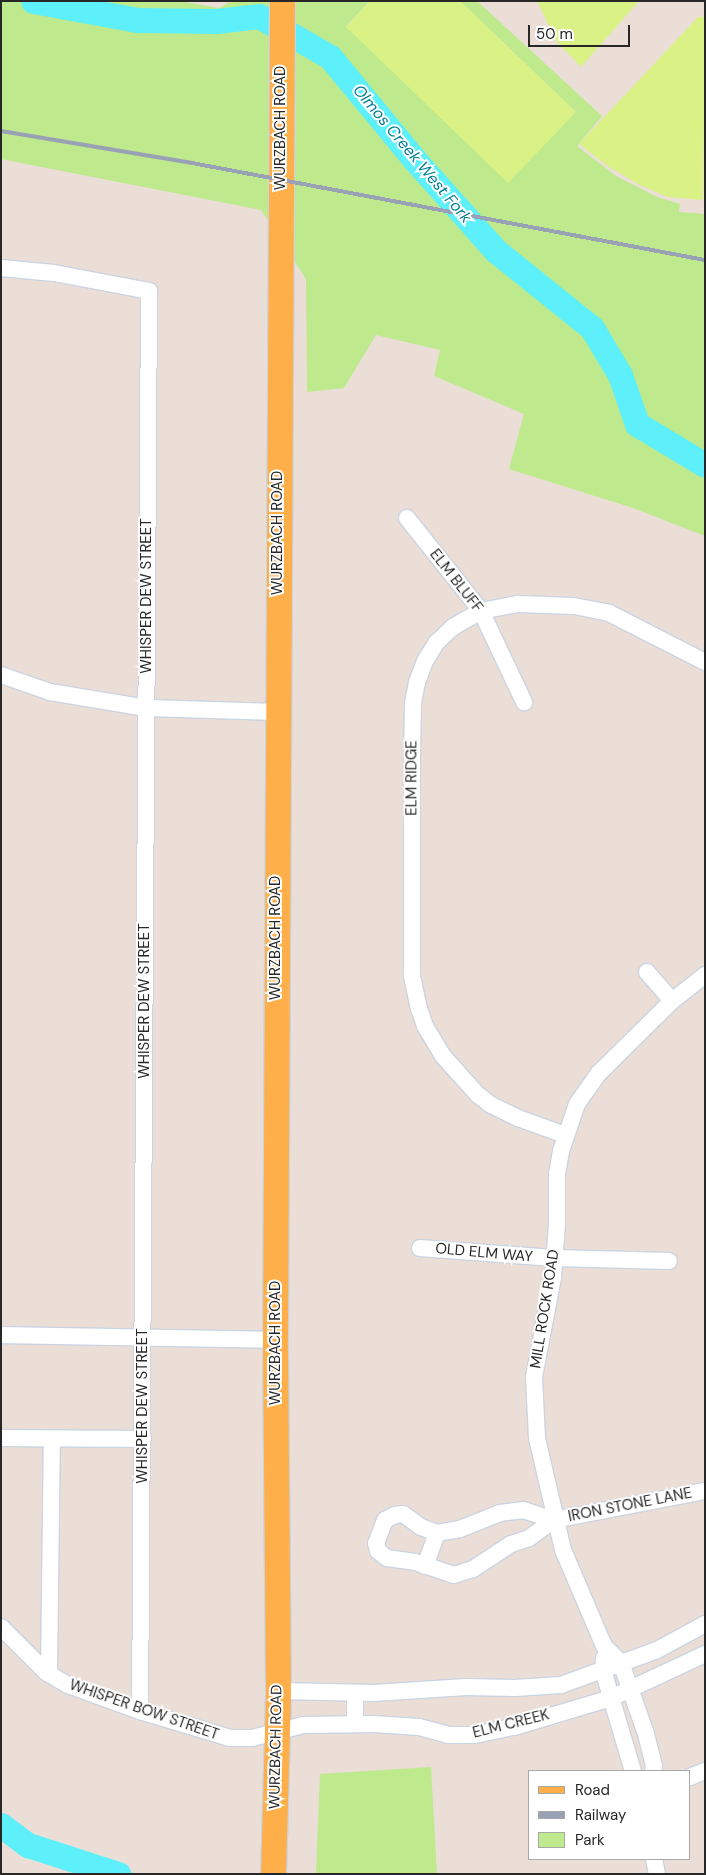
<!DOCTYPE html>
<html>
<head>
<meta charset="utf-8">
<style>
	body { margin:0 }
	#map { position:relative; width:706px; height:1875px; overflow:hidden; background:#ebded6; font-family:"DM Sans",sans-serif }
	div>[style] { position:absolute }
	.green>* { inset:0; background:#bee98c }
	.pitch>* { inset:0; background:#daf186 }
	.river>* { height:25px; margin:-12.5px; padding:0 12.5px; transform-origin:12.5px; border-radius:12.5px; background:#5df0fa }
	.roads { filter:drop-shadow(1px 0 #cbd4e2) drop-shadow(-1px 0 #cbd4e2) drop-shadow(0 1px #cbd4e2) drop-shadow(0 -1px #cbd4e2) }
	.street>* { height:16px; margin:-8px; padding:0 8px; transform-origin:8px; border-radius:8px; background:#fff }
	.primary>* { height:25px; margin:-12.5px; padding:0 12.5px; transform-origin:12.5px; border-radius:12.5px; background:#feaf49 }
	.rail>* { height:4px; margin:-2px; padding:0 2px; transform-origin:2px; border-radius:2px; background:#99a2b4 }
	span { translate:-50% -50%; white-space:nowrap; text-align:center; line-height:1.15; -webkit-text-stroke:4px #fff; paint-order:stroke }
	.street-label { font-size:15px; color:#272727 }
	.water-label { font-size:16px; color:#027e93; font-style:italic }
	.frame { position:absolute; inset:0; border:2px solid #272727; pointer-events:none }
	.legend { position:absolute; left:528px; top:1770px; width:162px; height:90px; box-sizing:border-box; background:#fff; border:1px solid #a9a9a9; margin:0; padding:6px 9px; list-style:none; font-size:15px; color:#272727 }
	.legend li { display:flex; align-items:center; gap:10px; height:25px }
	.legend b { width:25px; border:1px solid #a9a9a9 }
	.scale { position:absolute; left:528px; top:25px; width:102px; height:22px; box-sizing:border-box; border:2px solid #272727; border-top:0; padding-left:6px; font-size:15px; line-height:18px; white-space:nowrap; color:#272727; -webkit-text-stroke:4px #fff; paint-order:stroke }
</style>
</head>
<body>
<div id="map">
	<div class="green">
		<i style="clip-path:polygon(1px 1px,179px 1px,219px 8px,232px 1px,370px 1px,346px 26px,576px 112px,460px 1px,477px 1px,602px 116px,577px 146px,616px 176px,657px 197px,680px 204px,679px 212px,705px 214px,705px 536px,633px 508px,509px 469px,524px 414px,434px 376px,440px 350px,376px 335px,344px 388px,307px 392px,306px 279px,261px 210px,1px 159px)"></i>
		<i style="clip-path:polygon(431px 1767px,437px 1874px,316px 1874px,320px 1774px)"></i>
	</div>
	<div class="pitch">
		<i style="clip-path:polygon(370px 1px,460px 1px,576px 112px,508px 183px,346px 27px)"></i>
		<i style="clip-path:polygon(537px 1px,639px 1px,581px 67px,556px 41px)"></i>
		<i style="clip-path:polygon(698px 17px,705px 17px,703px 200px,667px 197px,638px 184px,609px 167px,579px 144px)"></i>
	</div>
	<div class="river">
		<i style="left:33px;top:1px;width:107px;rotate:10.3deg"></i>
		<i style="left:138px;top:20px;width:78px;rotate:0.7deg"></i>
		<i style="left:216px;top:21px;width:43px;rotate:-6.6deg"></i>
		<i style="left:259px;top:16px;width:82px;rotate:30deg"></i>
		<i style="left:330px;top:57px;width:132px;rotate:50.5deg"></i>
		<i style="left:414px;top:159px;width:123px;rotate:48.3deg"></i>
		<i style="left:496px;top:251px;width:123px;rotate:38.7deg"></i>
		<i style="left:592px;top:328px;width:55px;rotate:59.2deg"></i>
		<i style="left:620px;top:375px;width:52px;rotate:70.9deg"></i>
		<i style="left:637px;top:424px;width:79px;rotate:31.1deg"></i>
		<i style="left:1px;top:1825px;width:34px;rotate:37deg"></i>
		<i style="left:28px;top:1845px;width:95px;rotate:17.9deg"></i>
	</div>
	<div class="roads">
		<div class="street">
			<i style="left:1px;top:268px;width:53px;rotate:5.4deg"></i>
			<i style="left:54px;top:273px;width:97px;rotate:10.7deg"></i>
			<i style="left:149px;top:291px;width:1420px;rotate:90.36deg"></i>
			<i style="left:407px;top:518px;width:119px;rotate:51.5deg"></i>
			<i style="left:481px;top:611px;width:101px;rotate:64.7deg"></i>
			<i style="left:1px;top:675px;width:52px;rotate:19.1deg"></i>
			<i style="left:50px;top:692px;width:98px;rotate:9.4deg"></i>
			<i style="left:147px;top:708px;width:130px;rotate:1.8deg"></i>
			<i style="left:647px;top:972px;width:38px;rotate:49deg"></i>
			<i style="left:565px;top:1135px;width:50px;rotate:-160.1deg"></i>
			<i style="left:518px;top:1118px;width:30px;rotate:-154deg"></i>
			<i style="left:491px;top:1105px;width:16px;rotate:-142deg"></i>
			<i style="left:478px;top:1095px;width:52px;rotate:-131.9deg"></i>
			<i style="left:443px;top:1056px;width:35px;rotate:-121deg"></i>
			<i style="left:425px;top:1026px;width:18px;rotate:-109deg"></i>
			<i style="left:419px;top:1009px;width:35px;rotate:-102deg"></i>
			<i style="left:412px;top:975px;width:219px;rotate:-90deg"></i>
			<i style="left:412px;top:756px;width:53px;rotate:-88.9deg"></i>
			<i style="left:413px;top:703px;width:21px;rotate:-79deg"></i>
			<i style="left:417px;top:682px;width:22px;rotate:-69deg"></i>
			<i style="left:425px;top:661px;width:22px;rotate:-58deg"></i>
			<i style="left:437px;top:642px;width:22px;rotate:-43deg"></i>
			<i style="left:453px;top:627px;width:32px;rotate:-30deg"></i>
			<i style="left:481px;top:611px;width:38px;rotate:-11deg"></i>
			<i style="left:518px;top:604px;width:56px;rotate:2deg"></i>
			<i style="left:574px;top:606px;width:36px;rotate:11deg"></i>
			<i style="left:609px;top:613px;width:108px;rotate:27deg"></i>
			<i style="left:420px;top:1248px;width:134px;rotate:4.3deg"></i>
			<i style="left:554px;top:1258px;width:115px;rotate:1.5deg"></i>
			<i style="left:1px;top:1335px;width:274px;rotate:1deg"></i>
			<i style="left:1px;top:1438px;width:142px;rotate:0.4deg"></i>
			<i style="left:554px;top:1520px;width:32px;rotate:-162deg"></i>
			<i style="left:524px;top:1510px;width:24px;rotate:173deg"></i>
			<i style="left:500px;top:1513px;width:43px;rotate:158.2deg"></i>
			<i style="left:460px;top:1529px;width:23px;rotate:170deg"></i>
			<i style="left:437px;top:1533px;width:17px;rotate:-159deg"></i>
			<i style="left:421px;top:1527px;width:22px;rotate:-144deg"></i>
			<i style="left:403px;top:1514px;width:8px;rotate:173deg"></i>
			<i style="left:395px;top:1515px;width:11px;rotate:153deg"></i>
			<i style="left:385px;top:1520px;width:25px;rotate:111deg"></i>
			<i style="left:376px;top:1543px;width:8px;rotate:76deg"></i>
			<i style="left:378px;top:1551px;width:11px;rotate:38deg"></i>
			<i style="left:387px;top:1558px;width:28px;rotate:8deg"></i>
			<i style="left:415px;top:1562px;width:41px;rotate:18.4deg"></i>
			<i style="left:454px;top:1575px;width:20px;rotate:-18deg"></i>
			<i style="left:473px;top:1569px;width:45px;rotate:-33.3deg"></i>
			<i style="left:511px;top:1544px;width:19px;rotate:-18deg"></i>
			<i style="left:529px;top:1538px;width:31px;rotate:-36deg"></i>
			<i style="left:554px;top:1520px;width:154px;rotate:-10.9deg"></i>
			<i style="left:425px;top:1566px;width:35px;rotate:-70deg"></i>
			<i style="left:1px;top:1627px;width:64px;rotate:45deg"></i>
			<i style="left:46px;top:1672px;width:26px;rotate:31deg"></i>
			<i style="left:68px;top:1685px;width:77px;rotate:19.9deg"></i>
			<i style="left:140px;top:1711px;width:94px;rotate:16.7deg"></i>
			<i style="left:230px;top:1738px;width:22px"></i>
			<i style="left:252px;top:1738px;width:53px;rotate:-14.3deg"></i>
			<i style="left:303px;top:1725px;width:71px;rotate:-0.8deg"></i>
			<i style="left:374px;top:1724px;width:45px;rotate:3.8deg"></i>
			<i style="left:419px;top:1727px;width:30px;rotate:15deg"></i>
			<i style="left:448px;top:1735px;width:27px"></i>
			<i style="left:475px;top:1735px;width:40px;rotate:-12deg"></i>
			<i style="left:514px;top:1727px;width:101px;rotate:-16.6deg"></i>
			<i style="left:611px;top:1698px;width:104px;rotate:-25.1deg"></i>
			<i style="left:604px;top:1658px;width:12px;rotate:95deg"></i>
			<i style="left:603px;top:1670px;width:105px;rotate:73.5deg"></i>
			<i style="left:49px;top:1674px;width:235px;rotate:-89.3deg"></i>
			<i style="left:278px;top:1691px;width:96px;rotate:1.2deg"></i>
			<i style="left:374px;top:1693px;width:92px;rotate:-3.7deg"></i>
			<i style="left:466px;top:1687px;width:49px;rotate:1.2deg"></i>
			<i style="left:515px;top:1688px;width:46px;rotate:-3.7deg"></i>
			<i style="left:561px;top:1685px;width:102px;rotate:-20deg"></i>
			<i style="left:657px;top:1650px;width:55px;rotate:-28.4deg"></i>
			<i style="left:355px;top:1693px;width:31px;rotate:90deg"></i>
			<i style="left:653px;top:1771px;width:5px;rotate:-79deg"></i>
			<i style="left:654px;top:1766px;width:36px;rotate:-104deg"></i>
			<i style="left:645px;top:1731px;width:72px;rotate:-109.4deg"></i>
			<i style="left:621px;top:1663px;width:24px;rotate:-135deg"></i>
			<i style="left:604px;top:1646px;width:104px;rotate:-113.1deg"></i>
			<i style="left:563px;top:1550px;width:115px;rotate:-103.1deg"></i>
			<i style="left:537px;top:1438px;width:61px;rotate:-92.8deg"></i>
			<i style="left:534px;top:1377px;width:102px;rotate:-79.2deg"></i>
			<i style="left:553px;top:1277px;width:53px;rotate:-85.7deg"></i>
			<i style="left:557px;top:1224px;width:50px;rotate:-90deg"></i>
			<i style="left:557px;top:1174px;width:23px;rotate:-80deg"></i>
			<i style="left:561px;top:1151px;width:50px;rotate:-71.2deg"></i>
			<i style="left:577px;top:1104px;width:38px;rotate:-55deg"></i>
			<i style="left:599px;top:1073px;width:103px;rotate:-44.6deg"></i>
			<i style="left:672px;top:1001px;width:42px;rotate:-38.2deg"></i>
			<i style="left:690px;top:1777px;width:16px;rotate:-22deg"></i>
			<i style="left:654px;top:1859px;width:15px;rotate:79deg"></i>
		</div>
		<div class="primary">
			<i style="left:273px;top:1874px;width:183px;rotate:-88.4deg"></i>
			<i style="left:278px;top:1691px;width:351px;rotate:-90.5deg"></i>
			<i style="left:275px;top:1340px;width:1339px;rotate:-89.7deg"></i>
		</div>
	</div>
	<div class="rail">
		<i style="left:1px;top:131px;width:194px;rotate:9.5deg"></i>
		<i style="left:192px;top:163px;width:522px;rotate:10.71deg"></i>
	</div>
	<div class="street-label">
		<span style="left:281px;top:128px;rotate:-90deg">WURZBACH ROAD</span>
		<span style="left:278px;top:533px;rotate:-90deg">WURZBACH ROAD</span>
		<span style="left:456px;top:581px;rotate:52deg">ELM BLUFF</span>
		<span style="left:147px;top:596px;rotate:-90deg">WHISPER DEW STREET</span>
		<span style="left:412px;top:778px;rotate:-90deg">ELM RIDGE</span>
		<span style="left:276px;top:938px;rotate:-90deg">WURZBACH ROAD</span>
		<span style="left:145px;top:1001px;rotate:-90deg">WHISPER DEW STREET</span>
		<span style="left:484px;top:1253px;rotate:5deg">OLD ELM WAY</span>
		<span style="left:545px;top:1309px;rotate:-81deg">MILL ROCK ROAD</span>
		<span style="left:276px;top:1343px;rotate:-90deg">WURZBACH ROAD</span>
		<span style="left:143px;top:1406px;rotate:-90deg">WHISPER DEW STREET</span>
		<span style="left:630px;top:1505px;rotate:-11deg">IRON STONE LANE</span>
		<span style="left:144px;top:1710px;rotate:19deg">WHISPER BOW STREET</span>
		<span style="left:511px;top:1724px;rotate:-14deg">ELM CREEK</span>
		<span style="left:276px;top:1747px;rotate:-89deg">WURZBACH ROAD</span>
	</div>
	<div class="water-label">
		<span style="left:412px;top:154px;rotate:50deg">Olmos Creek West Fork</span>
	</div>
	<div class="frame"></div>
	<ul class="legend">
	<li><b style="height:6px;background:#feaf49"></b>Road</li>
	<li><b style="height:6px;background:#99a2b4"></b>Railway</li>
	<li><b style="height:14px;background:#bee98c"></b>Park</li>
	</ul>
	<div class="scale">50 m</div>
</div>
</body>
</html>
